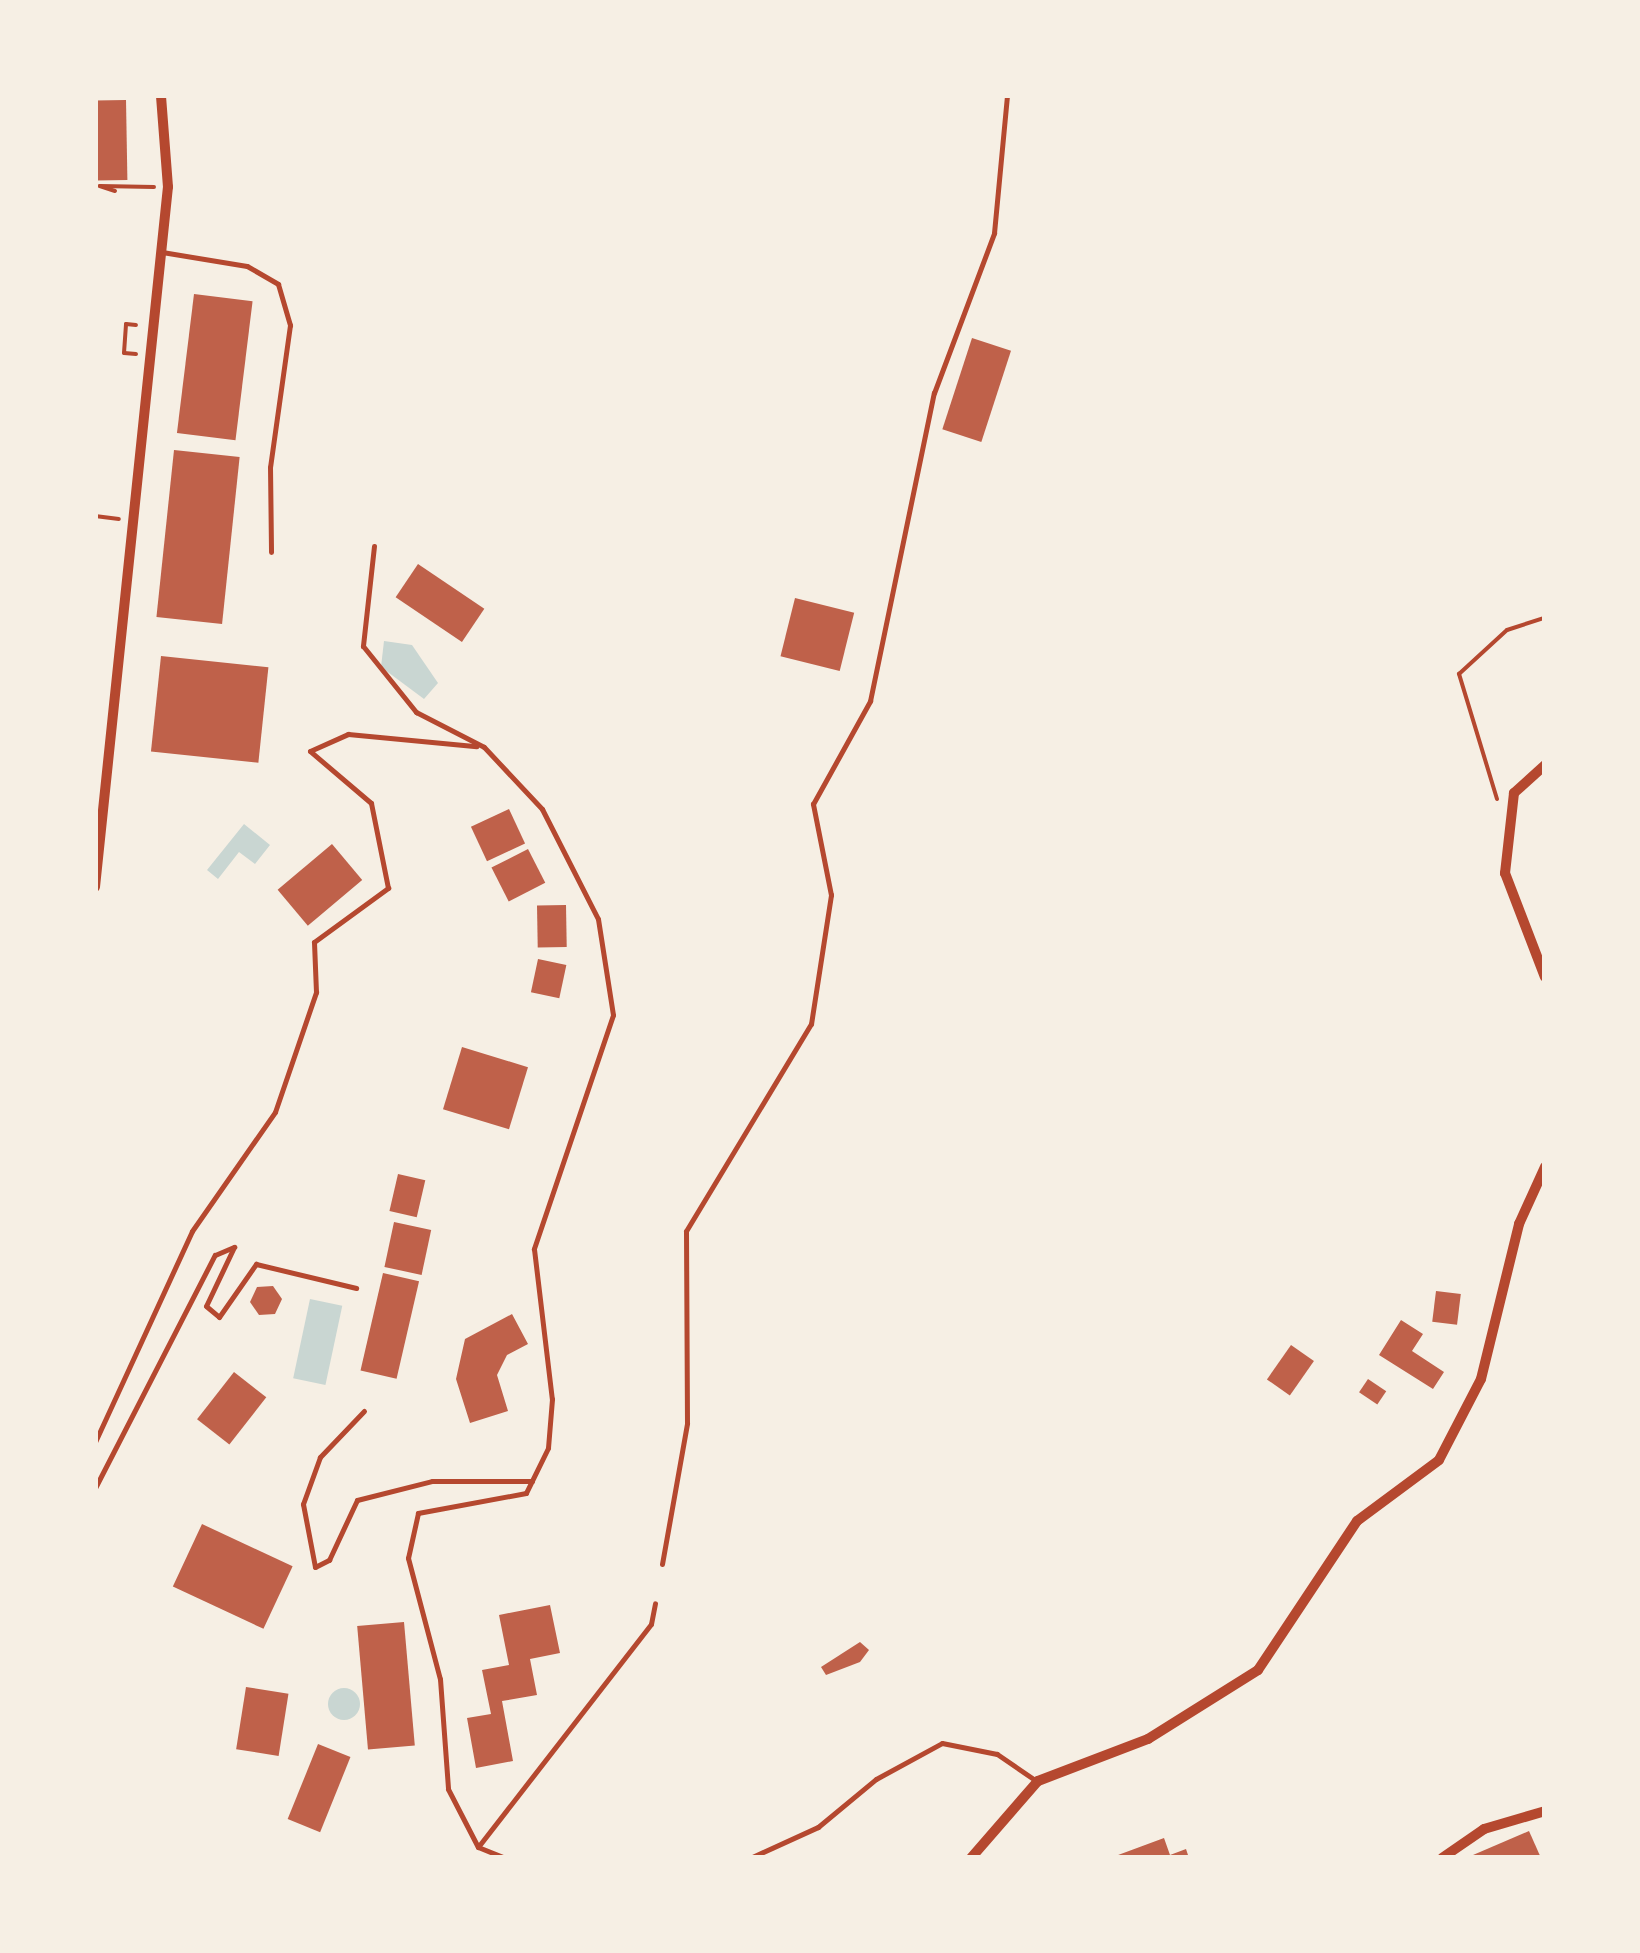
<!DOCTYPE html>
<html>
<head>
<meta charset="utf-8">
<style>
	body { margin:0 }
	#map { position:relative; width:1640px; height:1953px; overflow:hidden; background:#f6efe4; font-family:Mulish,sans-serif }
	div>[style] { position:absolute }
	.water>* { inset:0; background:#c9d6d2; transform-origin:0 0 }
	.round { border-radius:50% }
	.building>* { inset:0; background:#bf614a; transform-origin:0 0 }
	.path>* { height:4px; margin:-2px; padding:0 2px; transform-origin:2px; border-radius:2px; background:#b5482f }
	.service>* { height:5px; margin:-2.5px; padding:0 2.5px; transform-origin:2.5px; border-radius:2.5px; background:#b5482f }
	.minor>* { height:10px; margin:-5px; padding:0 5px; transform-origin:5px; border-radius:5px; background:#b5482f }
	span { translate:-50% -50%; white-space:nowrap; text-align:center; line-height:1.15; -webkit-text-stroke:8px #f6efe4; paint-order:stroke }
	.frame { position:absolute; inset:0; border:98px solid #f6efe4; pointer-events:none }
</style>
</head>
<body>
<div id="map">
	<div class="water">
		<i style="clip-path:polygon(384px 641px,412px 645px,438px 683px,424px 699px,381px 667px)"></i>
		<i style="clip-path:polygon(244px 824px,270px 845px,255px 864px,239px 852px,218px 879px,207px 870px)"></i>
		<i style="left:310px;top:1299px;width:33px;height:81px;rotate:12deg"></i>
		<i class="round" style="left:328px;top:1688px;width:32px;height:32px"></i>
	</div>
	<div class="building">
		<i style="left:126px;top:100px;width:80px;height:31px;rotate:89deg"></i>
		<i style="left:194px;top:294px;width:59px;height:140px;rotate:7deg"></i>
		<i style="left:972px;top:338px;width:41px;height:96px;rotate:18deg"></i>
		<i style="left:174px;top:450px;width:66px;height:168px;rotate:6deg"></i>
		<i style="left:418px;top:564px;width:80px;height:40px;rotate:34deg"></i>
		<i style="left:795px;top:598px;width:61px;height:60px;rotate:14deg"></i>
		<i style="left:161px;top:656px;width:108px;height:96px;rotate:6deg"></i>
		<i style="left:509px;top:809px;width:38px;height:42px;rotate:65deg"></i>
		<i style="left:332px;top:844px;width:47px;height:71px;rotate:50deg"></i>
		<i style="left:528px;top:849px;width:38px;height:41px;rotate:63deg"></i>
		<i style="left:566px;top:905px;width:42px;height:29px;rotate:89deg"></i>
		<i style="left:538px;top:959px;width:29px;height:34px;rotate:12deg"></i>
		<i style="left:462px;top:1047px;width:69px;height:65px;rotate:17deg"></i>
		<i style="left:398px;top:1174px;width:28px;height:38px;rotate:13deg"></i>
		<i style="left:394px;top:1222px;width:38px;height:46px;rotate:12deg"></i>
		<i style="left:383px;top:1273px;width:37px;height:100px;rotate:13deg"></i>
		<i style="clip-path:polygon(273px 1286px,282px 1299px,275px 1314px,259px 1315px,250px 1302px,257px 1287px)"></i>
		<i style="left:1436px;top:1291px;width:25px;height:31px;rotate:7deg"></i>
		<i style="clip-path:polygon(512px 1314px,528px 1344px,507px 1355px,497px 1375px,508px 1411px,470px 1423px,456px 1379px,465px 1339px)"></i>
		<i style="clip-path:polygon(1401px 1320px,1423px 1334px,1412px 1351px,1444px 1372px,1433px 1389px,1379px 1355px)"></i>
		<i style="left:1291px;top:1345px;width:28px;height:42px;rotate:35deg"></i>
		<i style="left:234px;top:1372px;width:41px;height:60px;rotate:38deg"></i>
		<i style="left:1368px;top:1379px;width:22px;height:16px;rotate:34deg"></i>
		<i style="left:202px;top:1524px;width:100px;height:69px;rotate:25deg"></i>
		<i style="clip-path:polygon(550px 1605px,560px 1653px,530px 1659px,537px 1695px,502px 1701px,513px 1761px,476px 1768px,467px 1718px,491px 1714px,482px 1670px,509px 1665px,499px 1615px)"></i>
		<i style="left:404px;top:1622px;width:124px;height:47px;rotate:85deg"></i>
		<i style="clip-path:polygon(860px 1642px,869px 1650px,860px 1662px,826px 1675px,821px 1667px)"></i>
		<i style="left:246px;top:1687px;width:43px;height:63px;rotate:9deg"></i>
		<i style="left:318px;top:1744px;width:35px;height:81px;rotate:22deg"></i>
		<i style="clip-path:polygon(1529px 1831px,1541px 1858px,1466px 1858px)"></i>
		<i style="clip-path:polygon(1164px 1838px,1170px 1855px,1186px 1849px,1189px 1858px,1110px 1858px)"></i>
	</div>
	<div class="path">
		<i style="left:115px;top:191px;width:16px;rotate:-162deg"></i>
		<i style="left:100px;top:186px;width:54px;rotate:1.1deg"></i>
		<i style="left:136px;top:354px;width:12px;rotate:-175deg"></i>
		<i style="left:124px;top:353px;width:29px;rotate:-86deg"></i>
		<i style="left:126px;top:324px;width:10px;rotate:6deg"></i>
		<i style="left:95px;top:516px;width:24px;rotate:7deg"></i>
		<i style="left:1497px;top:799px;width:131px;rotate:-106.9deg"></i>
		<i style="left:1459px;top:674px;width:65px;rotate:-42.5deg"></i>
		<i style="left:1507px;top:630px;width:40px;rotate:-18deg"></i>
	</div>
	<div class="service">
		<i style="left:162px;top:252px;width:86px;rotate:9.4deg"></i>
		<i style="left:247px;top:266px;width:36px;rotate:30deg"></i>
		<i style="left:278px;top:284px;width:43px;rotate:73.7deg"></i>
		<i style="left:290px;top:325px;width:143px;rotate:98deg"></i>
		<i style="left:270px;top:467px;width:85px;rotate:89.3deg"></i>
		<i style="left:374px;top:546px;width:101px;rotate:96.3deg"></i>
		<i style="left:363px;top:646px;width:85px;rotate:51.2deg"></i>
		<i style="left:416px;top:712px;width:76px;rotate:27.2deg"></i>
		<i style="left:484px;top:747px;width:85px;rotate:46.9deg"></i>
		<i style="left:542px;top:809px;width:123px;rotate:63deg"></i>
		<i style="left:598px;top:919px;width:97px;rotate:81.1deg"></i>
		<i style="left:613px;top:1015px;width:247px;rotate:108.7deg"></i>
		<i style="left:534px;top:1249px;width:151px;rotate:83.2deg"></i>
		<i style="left:552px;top:1399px;width:49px;rotate:94.7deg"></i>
		<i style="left:548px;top:1448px;width:50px;rotate:116.1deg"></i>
		<i style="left:526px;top:1493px;width:110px;rotate:169.5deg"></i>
		<i style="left:418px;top:1513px;width:46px;rotate:102.5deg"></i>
		<i style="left:408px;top:1558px;width:125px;rotate:75.2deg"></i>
		<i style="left:440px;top:1679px;width:110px;rotate:85.8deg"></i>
		<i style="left:448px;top:1789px;width:65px;rotate:62.7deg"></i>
		<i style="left:478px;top:1847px;width:29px;rotate:22deg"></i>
		<i style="left:364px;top:1411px;width:64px;rotate:133.7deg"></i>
		<i style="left:320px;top:1457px;width:50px;rotate:109.9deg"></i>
		<i style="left:303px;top:1504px;width:64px;rotate:79.2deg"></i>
		<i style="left:315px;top:1567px;width:16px;rotate:-27deg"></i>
		<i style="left:329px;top:1560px;width:66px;rotate:-65deg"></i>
		<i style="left:357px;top:1500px;width:77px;rotate:-14.2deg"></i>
		<i style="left:432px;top:1481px;width:100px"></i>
		<i style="left:95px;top:1442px;width:232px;rotate:-65.3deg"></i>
		<i style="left:192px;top:1231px;width:145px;rotate:-55.1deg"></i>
		<i style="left:275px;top:1112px;width:127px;rotate:-71.1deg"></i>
		<i style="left:316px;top:992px;width:50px;rotate:-92.3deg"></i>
		<i style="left:314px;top:942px;width:92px;rotate:-36.1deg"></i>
		<i style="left:388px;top:888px;width:87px;rotate:-101.3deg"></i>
		<i style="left:371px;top:803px;width:80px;rotate:-139.6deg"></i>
		<i style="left:310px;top:751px;width:42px;rotate:-24.1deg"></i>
		<i style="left:348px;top:734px;width:129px;rotate:5.4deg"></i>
		<i style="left:95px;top:1488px;width:262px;rotate:-62.8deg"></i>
		<i style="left:215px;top:1255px;width:21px;rotate:-23deg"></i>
		<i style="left:234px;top:1247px;width:65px;rotate:115.4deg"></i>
		<i style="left:206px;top:1306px;width:17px;rotate:40deg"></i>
		<i style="left:219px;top:1317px;width:65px;rotate:-55.1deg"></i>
		<i style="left:256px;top:1264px;width:103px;rotate:13.5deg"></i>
		<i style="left:662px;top:1564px;width:143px;rotate:-79.9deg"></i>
		<i style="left:687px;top:1423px;width:192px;rotate:-90.3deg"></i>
		<i style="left:686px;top:1231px;width:242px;rotate:-58.9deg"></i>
		<i style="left:811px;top:1024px;width:131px;rotate:-81.2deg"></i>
		<i style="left:831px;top:895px;width:93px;rotate:-101.2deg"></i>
		<i style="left:813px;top:804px;width:118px;rotate:-61deg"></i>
		<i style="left:870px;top:701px;width:315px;rotate:-78.3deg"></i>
		<i style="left:934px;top:393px;width:171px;rotate:-69.4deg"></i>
		<i style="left:994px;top:233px;width:139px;rotate:-84.6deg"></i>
		<i style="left:478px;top:1847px;width:282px;rotate:-52.2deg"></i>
		<i style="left:651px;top:1624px;width:21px;rotate:-79deg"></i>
		<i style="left:750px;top:1858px;width:75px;rotate:-24.5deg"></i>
		<i style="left:818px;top:1827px;width:75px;rotate:-39.6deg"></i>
		<i style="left:876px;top:1779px;width:75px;rotate:-28.6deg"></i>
		<i style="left:942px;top:1743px;width:56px;rotate:11.3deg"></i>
		<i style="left:997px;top:1754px;width:46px;rotate:34.4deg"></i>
	</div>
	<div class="minor">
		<i style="left:1545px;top:765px;width:42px;rotate:137.9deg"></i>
		<i style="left:1514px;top:793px;width:81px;rotate:96.4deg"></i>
		<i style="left:1505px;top:873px;width:111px;rotate:69deg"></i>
		<i style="left:95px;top:887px;width:704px;rotate:-84.05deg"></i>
		<i style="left:168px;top:187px;width:92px;rotate:-94.4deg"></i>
		<i style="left:971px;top:1858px;width:102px;rotate:-49deg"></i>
		<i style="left:1038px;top:1781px;width:118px;rotate:-20.9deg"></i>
		<i style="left:1148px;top:1739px;width:130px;rotate:-32.1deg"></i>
		<i style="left:1258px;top:1670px;width:179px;rotate:-56.4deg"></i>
		<i style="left:1357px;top:1521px;width:102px;rotate:-36.6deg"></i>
		<i style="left:1439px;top:1460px;width:91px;rotate:-62.6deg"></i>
		<i style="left:1481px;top:1379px;width:160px;rotate:-76.2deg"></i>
		<i style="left:1519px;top:1224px;width:63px;rotate:-65.5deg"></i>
		<i style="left:1442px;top:1858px;width:51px;rotate:-34.6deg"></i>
		<i style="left:1484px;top:1829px;width:64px;rotate:-16.4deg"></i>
	</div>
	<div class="frame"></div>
</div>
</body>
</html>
